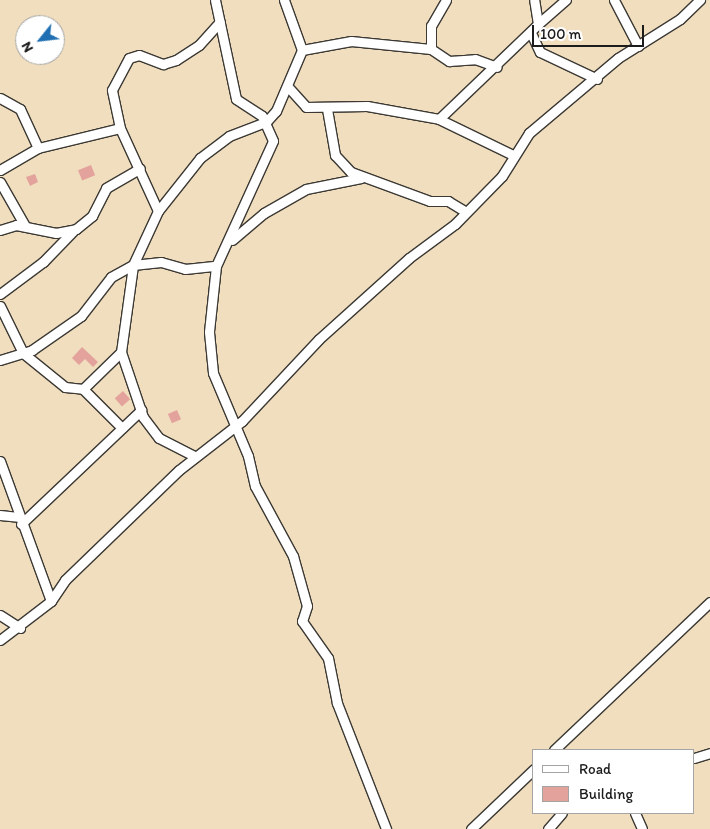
<!DOCTYPE html>
<html>
<head>
<meta charset="utf-8">
<style>
	body { margin:0 }
	#map { position:relative; width:710px; height:829px; overflow:hidden; background:#f0debe; font-family:Itim,sans-serif }
	div>[style] { position:absolute }
	.building>* { inset:0; background:#e3a39c; transform-origin:0 0 }
	.roads { filter:drop-shadow(1px 0 #3c3934) drop-shadow(-1px 0 #3c3934) drop-shadow(0 1px #3c3934) drop-shadow(0 -1px #3c3934) }
	.street>* { height:9px; margin:-4.5px; padding:0 4.5px; transform-origin:4.5px; border-radius:4.5px; background:#fff }
	span { translate:-50% -50%; white-space:nowrap; text-align:center; line-height:1.15; -webkit-text-stroke:4px #fff; paint-order:stroke }
	.legend { position:absolute; left:532px; top:749px; width:162px; height:65px; box-sizing:border-box; background:#fff; border:1px solid #a4a4a4; margin:0; padding:6px 9px; list-style:none; font-size:15px; color:#1c1c1c }
	.legend li { display:flex; align-items:center; gap:10px; height:25px }
	.legend b { width:25px; border:1px solid #a4a4a4 }
	.north { position:absolute; left:15px; top:15px; width:50px; height:50px; box-sizing:border-box; background:#fff; border:1px solid #a4a4a4; border-radius:50%; rotate:241deg; font-size:14px; font-weight:700; line-height:20px; text-align:center; color:#1c1c1c }
	.north::after { content:''; display:block; margin:auto; width:18px; height:22px; background:#1f6fb2; clip-path:polygon(50% 0,100% 100%,50% 72%,0 100%) }
	.scale { position:absolute; left:532px; top:25px; width:112px; height:22px; box-sizing:border-box; border:2px solid #1c1c1c; border-top:0; padding-left:6px; font-size:15px; line-height:18px; white-space:nowrap; color:#1c1c1c; -webkit-text-stroke:4px #fff; paint-order:stroke }
</style>
</head>
<body>
<div id="map">
	<div class="building">
		<i style="left:91px;top:165px;width:11px;height:14px;rotate:68deg"></i>
		<i style="clip-path:polygon(35px 174px,38px 182px,30px 186px,26px 177px)"></i>
		<i style="clip-path:polygon(82px 347px,98px 362px,93px 367px,85px 359px,79px 365px,72px 358px)"></i>
		<i style="left:123px;top:391px;width:11px;height:11px;rotate:49deg"></i>
		<i style="left:177px;top:410px;width:10px;height:10px;rotate:66deg"></i>
	</div>
	<div class="roads">
		<div class="street">
			<i style="left:215px;top:0;width:101px;rotate:78deg"></i>
			<i style="left:236px;top:99px;width:31px;rotate:33deg"></i>
			<i style="left:262px;top:116px;width:27px;rotate:66deg"></i>
			<i style="left:273px;top:141px;width:137px;rotate:114.5deg"></i>
			<i style="left:216px;top:266px;width:66px;rotate:96.1deg"></i>
			<i style="left:209px;top:332px;width:41px;rotate:84.4deg"></i>
			<i style="left:213px;top:373px;width:90px;rotate:67.1deg"></i>
			<i style="left:248px;top:456px;width:31px;rotate:77deg"></i>
			<i style="left:255px;top:486px;width:80px;rotate:61.5deg"></i>
			<i style="left:293px;top:556px;width:52px;rotate:74.4deg"></i>
			<i style="left:307px;top:606px;width:16px;rotate:108deg"></i>
			<i style="left:302px;top:621px;width:45px;rotate:54.9deg"></i>
			<i style="left:328px;top:658px;width:46px;rotate:78.7deg"></i>
			<i style="left:337px;top:703px;width:135px;rotate:68.7deg"></i>
			<i style="left:284px;top:0;width:53px;rotate:70.2deg"></i>
			<i style="left:446px;top:0;width:30px;rotate:120deg"></i>
			<i style="left:431px;top:26px;width:23px;rotate:90deg"></i>
			<i style="left:431px;top:49px;width:22px;rotate:34deg"></i>
			<i style="left:449px;top:61px;width:26px;rotate:-4deg"></i>
			<i style="left:475px;top:59px;width:23px;rotate:20deg"></i>
			<i style="left:614px;top:0;width:52px;rotate:62.4deg"></i>
			<i style="left:538px;top:24px;width:37px;rotate:-41deg"></i>
			<i style="left:531px;top:33px;width:21px;rotate:65deg"></i>
			<i style="left:540px;top:52px;width:63px;rotate:25.3deg"></i>
			<i style="left:289px;top:88px;width:25px;rotate:48deg"></i>
			<i style="left:306px;top:107px;width:61px;rotate:-0.9deg"></i>
			<i style="left:367px;top:106px;width:73px;rotate:10.2deg"></i>
			<i style="left:0;top:98px;width:23px;rotate:29deg"></i>
			<i style="left:20px;top:109px;width:43px;rotate:65.2deg"></i>
			<i style="left:38px;top:148px;width:84px;rotate:-13.7deg"></i>
			<i style="left:327px;top:109px;width:47px;rotate:80.1deg"></i>
			<i style="left:335px;top:155px;width:23px;rotate:47deg"></i>
			<i style="left:351px;top:172px;width:84px;rotate:20.2deg"></i>
			<i style="left:430px;top:201px;width:18px"></i>
			<i style="left:448px;top:201px;width:21px;rotate:31deg"></i>
			<i style="left:513px;top:155px;width:82px;rotate:-154.1deg"></i>
			<i style="left:439px;top:119px;width:137px;rotate:-43.8deg"></i>
			<i style="left:538px;top:24px;width:24px;rotate:-99deg"></i>
			<i style="left:0;top:170px;width:44px;rotate:-30.1deg"></i>
			<i style="left:0;top:182px;width:51px;rotate:60.4deg"></i>
			<i style="left:158px;top:211px;width:91px;rotate:-114.6deg"></i>
			<i style="left:120px;top:128px;width:39px;rotate:-102deg"></i>
			<i style="left:112px;top:90px;width:36px;rotate:-62deg"></i>
			<i style="left:129px;top:58px;width:10px;rotate:-17deg"></i>
			<i style="left:139px;top:55px;width:26px;rotate:21deg"></i>
			<i style="left:163px;top:64px;width:14px;rotate:-17deg"></i>
			<i style="left:176px;top:60px;width:27px;rotate:-33deg"></i>
			<i style="left:199px;top:45px;width:31px;rotate:-48deg"></i>
			<i style="left:0;top:230px;width:17px;rotate:-17deg"></i>
			<i style="left:16px;top:225px;width:41px;rotate:11.3deg"></i>
			<i style="left:56px;top:233px;width:20px;rotate:-11deg"></i>
			<i style="left:76px;top:229px;width:21px;rotate:-39deg"></i>
			<i style="left:92px;top:216px;width:31px;rotate:-63deg"></i>
			<i style="left:106px;top:188px;width:39px;rotate:-30deg"></i>
			<i style="left:232px;top:240px;width:42px;rotate:-40.2deg"></i>
			<i style="left:264px;top:213px;width:48px;rotate:-29.7deg"></i>
			<i style="left:306px;top:189px;width:56px;rotate:-11.3deg"></i>
			<i style="left:0;top:294px;width:54px;rotate:-36.7deg"></i>
			<i style="left:43px;top:262px;width:43px;rotate:-45.9deg"></i>
			<i style="left:0;top:306px;width:52px;rotate:63.9deg"></i>
			<i style="left:23px;top:353px;width:54px;rotate:39deg"></i>
			<i style="left:65px;top:387px;width:18px;rotate:6deg"></i>
			<i style="left:83px;top:389px;width:53px;rotate:-44.2deg"></i>
			<i style="left:121px;top:352px;width:88px;rotate:-82.1deg"></i>
			<i style="left:133px;top:265px;width:28px;rotate:-6deg"></i>
			<i style="left:161px;top:262px;width:25px;rotate:16deg"></i>
			<i style="left:185px;top:269px;width:31px;rotate:-6deg"></i>
			<i style="left:121px;top:352px;width:69px;rotate:71.3deg"></i>
			<i style="left:143px;top:417px;width:26px;rotate:53deg"></i>
			<i style="left:159px;top:438px;width:39px;rotate:27deg"></i>
			<i style="left:0;top:360px;width:34px;rotate:-17deg"></i>
			<i style="left:32px;top:350px;width:60px;rotate:-34.8deg"></i>
			<i style="left:81px;top:316px;width:49px;rotate:-52.4deg"></i>
			<i style="left:111px;top:277px;width:25px;rotate:-29deg"></i>
			<i style="left:133px;top:265px;width:60px;rotate:-65.2deg"></i>
			<i style="left:158px;top:211px;width:68px;rotate:-51.6deg"></i>
			<i style="left:200px;top:158px;width:36px;rotate:-37deg"></i>
			<i style="left:229px;top:136px;width:40px;rotate:-21deg"></i>
			<i style="left:266px;top:122px;width:15px;rotate:-48deg"></i>
			<i style="left:276px;top:111px;width:66px;rotate:-66.9deg"></i>
			<i style="left:302px;top:50px;width:50px;rotate:-10.4deg"></i>
			<i style="left:351px;top:41px;width:80px;rotate:5.7deg"></i>
			<i style="left:83px;top:389px;width:55px;rotate:45deg"></i>
			<i style="left:0;top:461px;width:149px;rotate:70deg"></i>
			<i style="left:0;top:515px;width:18px;rotate:6deg"></i>
			<i style="left:21px;top:524px;width:166px;rotate:-43.5deg"></i>
			<i style="left:0;top:615px;width:24px;rotate:33deg"></i>
			<i style="left:0;top:640px;width:64px;rotate:-37.4deg"></i>
			<i style="left:51px;top:601px;width:25px;rotate:-56deg"></i>
			<i style="left:65px;top:580px;width:158px;rotate:-44deg"></i>
			<i style="left:179px;top:470px;width:80px;rotate:-37.9deg"></i>
			<i style="left:242px;top:421px;width:112px;rotate:-46.8deg"></i>
			<i style="left:319px;top:339px;width:121px;rotate:-42deg"></i>
			<i style="left:409px;top:258px;width:57px;rotate:-36.5deg"></i>
			<i style="left:455px;top:224px;width:67px;rotate:-45.6deg"></i>
			<i style="left:502px;top:176px;width:51px;rotate:-57.9deg"></i>
			<i style="left:529px;top:133px;width:116px;rotate:-40.1deg"></i>
			<i style="left:618px;top:58px;width:73px;rotate:-32.2deg"></i>
			<i style="left:680px;top:19px;width:28px;rotate:-44deg"></i>
			<i style="left:554px;top:750px;width:215px;rotate:-43.5deg"></i>
			<i style="left:694px;top:758px;width:17px;rotate:-17deg"></i>
			<i style="left:635px;top:813px;width:17px;rotate:66deg"></i>
			<i style="left:471px;top:829px;width:87px;rotate:-43.6deg"></i>
			<i style="left:548px;top:829px;width:21px;rotate:-49deg"></i>
		</div>
	</div>
	<ul class="legend">
	<li><b style="height:6px;background:#fff"></b>Road</li>
	<li><b style="height:14px;background:#e3a39c"></b>Building</li>
	</ul>
	<div class="north">N</div>
	<div class="scale">100 m</div>
</div>
</body>
</html>
